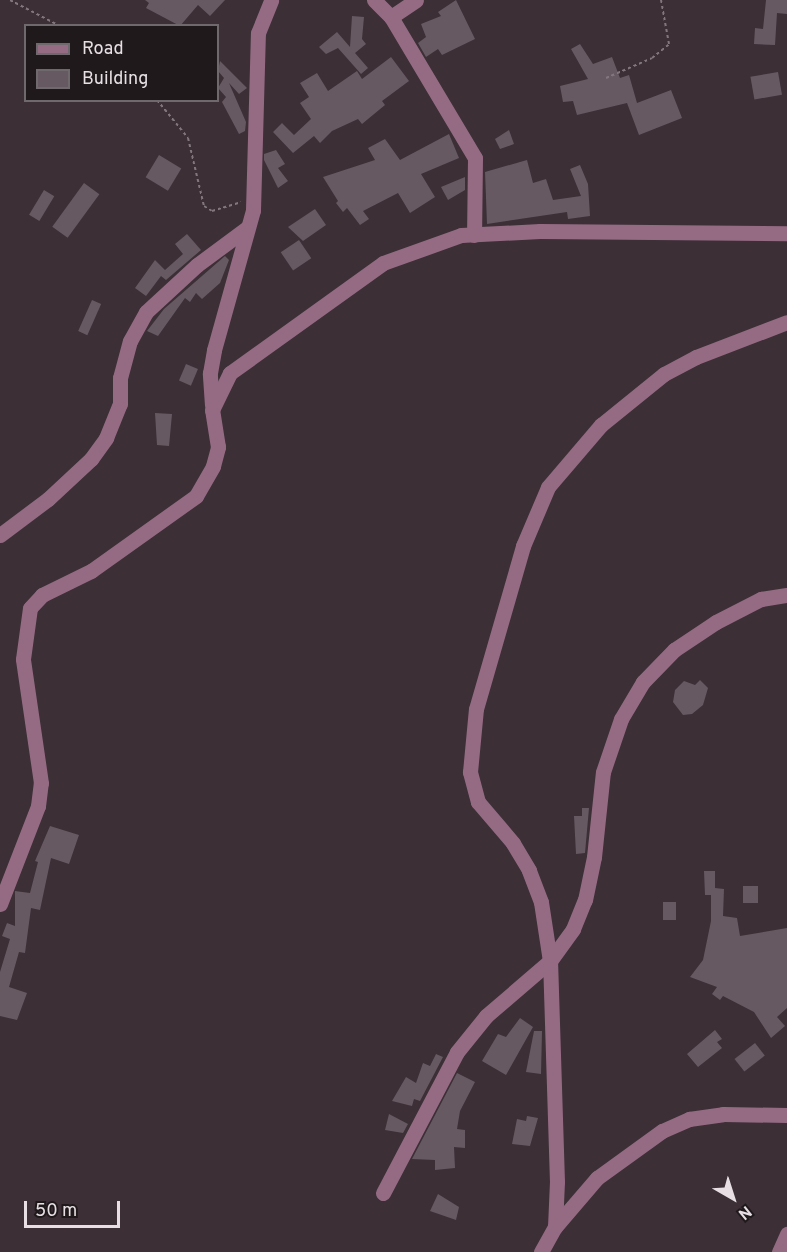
<!DOCTYPE html>
<html>
<head>
<meta charset="utf-8">
<style>
	body { margin:0 }
	#map { position:relative; width:787px; height:1252px; overflow:hidden; background:#3c2f36; font-family:Overpass,sans-serif }
	div>[style] { position:absolute }
	.building>* { inset:0; background:#675962; transform-origin:0 0 }
	.path>* { height:2px; margin-top:-1px; transform-origin:0; background:repeating-linear-gradient(90deg,#82777d 0 3px,transparent 0 6px) }
	.minor>* { height:15px; margin:-7.5px; padding:0 7.5px; transform-origin:7.5px; border-radius:7.5px; background:#956b84 }
	span { translate:-50% -50%; white-space:nowrap; text-align:center; line-height:1.15; -webkit-text-stroke:4.5px #1f191c; paint-order:stroke }
	.legend { position:absolute; left:24px; top:24px; width:195px; height:78px; box-sizing:border-box; background:#1f191c; border:2px solid #6f686c; margin:0; padding:8px 10px; list-style:none; font-size:18px; color:#e7dfe3 }
	.legend li { display:flex; align-items:center; gap:12px; height:30px }
	.legend b { width:30px; border:2px solid #6f686c }
	.north { position:absolute; left:703px; top:1168px; width:60px; height:60px; -webkit-text-stroke:4px #1f191c; paint-order:stroke; rotate:141deg; font-size:16px; font-weight:700; line-height:24px; text-align:center; color:#e7dfe3 }
	.north::after { content:''; display:block; margin:auto; width:21px; height:27px; background:#e7dfe3; clip-path:polygon(50% 0,100% 100%,50% 72%,0 100%) }
	.scale { position:absolute; left:24px; top:1201px; width:96px; height:27px; box-sizing:border-box; border:3px solid #e7dfe3; border-top:0; padding-left:8px; font-size:18px; line-height:21px; white-space:nowrap; color:#e7dfe3; -webkit-text-stroke:4px #1f191c; paint-order:stroke }
</style>
</head>
<body>
<div id="map">
	<div class="building">
		<i style="clip-path:polygon(145px 0,225px 0,210px 16px,198px 5px,180px 26px,146px 8px,149px 3px)"></i>
		<i style="clip-path:polygon(456px 0,475px 39px,442px 55px,438px 49px,426px 57px,418px 43px,426px 37px,421px 24px,441px 16px,438px 12px)"></i>
		<i style="clip-path:polygon(766px 0,787px 0,787px 14px,777px 13px,775px 45px,754px 44px,755px 28px,763px 29px)"></i>
		<i style="clip-path:polygon(352px 16px,364px 17px,362px 39px,366px 44px,355px 53px,368px 68px,361px 74px,338px 48px,326px 54px,319px 47px,337px 32px,350px 47px)"></i>
		<i style="clip-path:polygon(580px 44px,593px 64px,612px 57px,620px 78px,629px 75px,637px 103px,671px 90px,682px 118px,639px 135px,627px 103px,577px 115px,573px 101px,563px 102px,560px 86px,588px 79px,571px 49px)"></i>
		<i style="clip-path:polygon(391px 57px,409px 81px,382px 101px,385px 105px,362px 124px,358px 119px,332px 131px,320px 143px,314px 136px,293px 153px,273px 132px,282px 123px,294px 135px,311px 119px,300px 103px,309px 97px,300px 83px,317px 73px,328px 91px,357px 71px,362px 79px)"></i>
		<i style="clip-path:polygon(220px 61px,247px 88px,239px 94px,229px 83px,246px 122px,245px 131px,239px 134px,222px 102px,226px 97px,218px 88px,224px 78px,218px 71px)"></i>
		<i style="left:778px;top:72px;width:23px;height:28px;rotate:80deg"></i>
		<i style="clip-path:polygon(509px 130px,514px 144px,500px 149px,495px 139px)"></i>
		<i style="clip-path:polygon(449px 134px,459px 158px,421px 174px,435px 197px,410px 213px,398px 193px,363px 211px,369px 219px,360px 225px,347px 208px,343px 212px,336px 203px,338px 201px,323px 177px,375px 160px,368px 148px,385px 139px,400px 160px)"></i>
		<i style="clip-path:polygon(276px 150px,285px 164px,278px 168px,288px 181px,278px 188px,264px 160px,264px 154px)"></i>
		<i style="left:159px;top:155px;width:26px;height:26px;rotate:31deg"></i>
		<i style="clip-path:polygon(527px 160px,533px 183px,546px 179px,553px 200px,581px 196px,570px 169px,580px 165px,588px 184px,590px 216px,568px 219px,567px 212px,487px 224px,485px 172px)"></i>
		<i style="clip-path:polygon(465px 177px,465px 190px,448px 200px,441px 187px)"></i>
		<i style="left:84px;top:183px;width:19px;height:54px;rotate:36deg"></i>
		<i style="left:44px;top:190px;width:12px;height:29px;rotate:31deg"></i>
		<i style="clip-path:polygon(315px 209px,326px 225px,303px 241px,288px 227px)"></i>
		<i style="clip-path:polygon(187px 234px,201px 250px,166px 280px,161px 276px,146px 296px,135px 288px,155px 260px,165px 270px,183px 254px,175px 244px)"></i>
		<i style="left:299px;top:240px;width:22px;height:22px;rotate:56deg"></i>
		<i style="clip-path:polygon(225px 256px,229px 260px,220px 283px,202px 299px,196px 293px,190px 302px,185px 298px,158px 336px,147px 331px,164px 309px)"></i>
		<i style="left:92px;top:300px;width:10px;height:34px;rotate:24deg"></i>
		<i style="left:186px;top:364px;width:13px;height:18px;rotate:23deg"></i>
		<i style="clip-path:polygon(155px 413px,172px 414px,169px 446px,157px 445px)"></i>
		<i style="clip-path:polygon(700px 680px,708px 688px,703px 705px,692px 714px,683px 715px,673px 702px,675px 690px,684px 681px,695px 685px)"></i>
		<i style="clip-path:polygon(582px 808px,589px 808px,585px 853px,576px 854px,574px 816px,582px 816px)"></i>
		<i style="clip-path:polygon(50px 826px,79px 835px,69px 864px,51px 858px,40px 910px,31px 908px,25px 953px,19px 952px,9px 987px,27px 993px,17px 1020px,0 1016px,0 972px,10px 939px,2px 936px,7px 923px,15px 926px,15px 891px,30px 893px,38px 862px,35px 861px)"></i>
		<i style="clip-path:polygon(704px 871px,715px 871px,715px 888px,724px 889px,723px 916px,737px 918px,740px 936px,787px 928px,787px 1008px,777px 1017px,785px 1026px,771px 1038px,754px 1012px,723px 996px,720px 1000px,712px 994px,717px 987px,690px 977px,703px 960px,711px 921px,711px 895px,705px 895px)"></i>
		<i style="left:743px;top:886px;width:15px;height:17px"></i>
		<i style="left:663px;top:902px;width:13px;height:18px"></i>
		<i style="clip-path:polygon(520px 1018px,533px 1027px,506px 1075px,482px 1061px,498px 1034px,506px 1037px)"></i>
		<i style="clip-path:polygon(715px 1030px,722px 1039px,717px 1042px,722px 1048px,698px 1067px,687px 1054px)"></i>
		<i style="clip-path:polygon(534px 1031px,542px 1031px,541px 1074px,526px 1072px)"></i>
		<i style="left:755px;top:1043px;width:16px;height:26px;rotate:52deg"></i>
		<i style="clip-path:polygon(436px 1054px,443px 1057px,420px 1101px,414px 1099px,412px 1106px,392px 1101px,406px 1077px,416px 1083px,423px 1063px,430px 1066px)"></i>
		<i style="clip-path:polygon(457px 1073px,475px 1082px,460px 1111px,457px 1129px,465px 1130px,465px 1148px,454px 1147px,455px 1168px,435px 1170px,435px 1160px,412px 1159px)"></i>
		<i style="clip-path:polygon(389px 1114px,408px 1124px,403px 1133px,385px 1130px)"></i>
		<i style="clip-path:polygon(527px 1116px,538px 1118px,530px 1146px,512px 1144px,517px 1119px,526px 1121px)"></i>
		<i style="clip-path:polygon(438px 1194px,459px 1207px,456px 1220px,430px 1211px)"></i>
	</div>
	<div class="path">
		<i style="left:10px;top:0;width:56px;rotate:27.5deg"></i>
		<i style="left:606px;top:78px;width:50px;rotate:-23.5deg"></i>
		<i style="left:652px;top:58px;width:22px;rotate:-39deg"></i>
		<i style="left:669px;top:44px;width:45px;rotate:-100.3deg"></i>
		<i style="left:157px;top:100px;width:49px;rotate:50.8deg"></i>
		<i style="left:188px;top:138px;width:70px;rotate:76.8deg"></i>
		<i style="left:204px;top:206px;width:9px;rotate:32deg"></i>
		<i style="left:212px;top:211px;width:30px;rotate:-17deg"></i>
	</div>
	<div class="minor">
		<i style="left:374px;top:0;width:24px;rotate:45deg"></i>
		<i style="left:391px;top:17px;width:30px;rotate:-34deg"></i>
		<i style="left:391px;top:17px;width:164px;rotate:59.2deg"></i>
		<i style="left:475px;top:158px;width:77px;rotate:90.7deg"></i>
		<i style="left:212px;top:405px;width:32px;rotate:-94deg"></i>
		<i style="left:210px;top:373px;width:23px;rotate:-80deg"></i>
		<i style="left:214px;top:350px;width:145px;rotate:-74.4deg"></i>
		<i style="left:253px;top:210px;width:177px;rotate:-88.4deg"></i>
		<i style="left:258px;top:33px;width:35px;rotate:-68deg"></i>
		<i style="left:0;top:535px;width:60px;rotate:-36.9deg"></i>
		<i style="left:48px;top:499px;width:59px;rotate:-42.9deg"></i>
		<i style="left:91px;top:459px;width:26px;rotate:-54deg"></i>
		<i style="left:106px;top:438px;width:37px;rotate:-68deg"></i>
		<i style="left:120px;top:404px;width:26px;rotate:-90deg"></i>
		<i style="left:120px;top:378px;width:38px;rotate:-75deg"></i>
		<i style="left:130px;top:341px;width:33px;rotate:-61deg"></i>
		<i style="left:146px;top:312px;width:69px;rotate:-42.7deg"></i>
		<i style="left:197px;top:265px;width:62px;rotate:-36.5deg"></i>
		<i style="left:0;top:904px;width:105px;rotate:-68.8deg"></i>
		<i style="left:38px;top:806px;width:23px;rotate:-83deg"></i>
		<i style="left:41px;top:783px;width:125px;rotate:-98.3deg"></i>
		<i style="left:23px;top:659px;width:51px;rotate:-82.2deg"></i>
		<i style="left:30px;top:608px;width:18px;rotate:-47deg"></i>
		<i style="left:42px;top:595px;width:55px;rotate:-26.1deg"></i>
		<i style="left:91px;top:571px;width:129px;rotate:-35.5deg"></i>
		<i style="left:196px;top:496px;width:34px;rotate:-60deg"></i>
		<i style="left:213px;top:466px;width:20px;rotate:-75deg"></i>
		<i style="left:218px;top:447px;width:37px;rotate:-99deg"></i>
		<i style="left:212px;top:410px;width:41px;rotate:-64.1deg"></i>
		<i style="left:230px;top:373px;width:188px;rotate:-35.7deg"></i>
		<i style="left:383px;top:263px;width:83px;rotate:-19.7deg"></i>
		<i style="left:461px;top:235px;width:79px;rotate:-2.9deg"></i>
		<i style="left:540px;top:231px;width:247px;rotate:0.5deg"></i>
		<i style="left:383px;top:1193px;width:159px;rotate:-62.3deg"></i>
		<i style="left:457px;top:1052px;width:46px;rotate:-51.1deg"></i>
		<i style="left:486px;top:1016px;width:84px;rotate:-40.7deg"></i>
		<i style="left:550px;top:961px;width:39px;rotate:-54deg"></i>
		<i style="left:573px;top:929px;width:31px;rotate:-68deg"></i>
		<i style="left:585px;top:900px;width:44px;rotate:-78.2deg"></i>
		<i style="left:594px;top:857px;width:85px;rotate:-84deg"></i>
		<i style="left:603px;top:772px;width:56px;rotate:-71.2deg"></i>
		<i style="left:621px;top:719px;width:43px;rotate:-59.3deg"></i>
		<i style="left:643px;top:682px;width:45px;rotate:-45.9deg"></i>
		<i style="left:674px;top:650px;width:50px;rotate:-33.7deg"></i>
		<i style="left:716px;top:622px;width:51px;rotate:-27.1deg"></i>
		<i style="left:761px;top:599px;width:26px;rotate:-9deg"></i>
		<i style="left:555px;top:1227px;width:65px;rotate:-49.4deg"></i>
		<i style="left:597px;top:1178px;width:80px;rotate:-35.9deg"></i>
		<i style="left:662px;top:1131px;width:30px;rotate:-24deg"></i>
		<i style="left:689px;top:1119px;width:34px;rotate:-8deg"></i>
		<i style="left:723px;top:1114px;width:64px;rotate:0.9deg"></i>
		<i style="left:541px;top:1252px;width:29px;rotate:-61deg"></i>
		<i style="left:555px;top:1227px;width:45px;rotate:-87.5deg"></i>
		<i style="left:557px;top:1182px;width:221px;rotate:-91.8deg"></i>
		<i style="left:550px;top:961px;width:60px;rotate:-98.7deg"></i>
		<i style="left:541px;top:902px;width:34px;rotate:-111deg"></i>
		<i style="left:529px;top:870px;width:31px;rotate:-121deg"></i>
		<i style="left:513px;top:843px;width:54px;rotate:-130.5deg"></i>
		<i style="left:478px;top:802px;width:31px;rotate:-105deg"></i>
		<i style="left:470px;top:772px;width:63px;rotate:-84.6deg"></i>
		<i style="left:476px;top:709px;width:170px;rotate:-73.9deg"></i>
		<i style="left:523px;top:546px;width:64px;rotate:-67deg"></i>
		<i style="left:548px;top:487px;width:82px;rotate:-49.5deg"></i>
		<i style="left:601px;top:425px;width:81px;rotate:-39deg"></i>
		<i style="left:664px;top:374px;width:36px;rotate:-28deg"></i>
		<i style="left:696px;top:357px;width:97px;rotate:-21deg"></i>
		<i style="left:779px;top:1252px;width:20px;rotate:-66deg"></i>
	</div>
	<ul class="legend">
	<li><b style="height:8px;background:#956b84"></b>Road</li>
	<li><b style="height:16px;background:#675962"></b>Building</li>
	</ul>
	<div class="north">N</div>
	<div class="scale">50 m</div>
</div>
</body>
</html>
